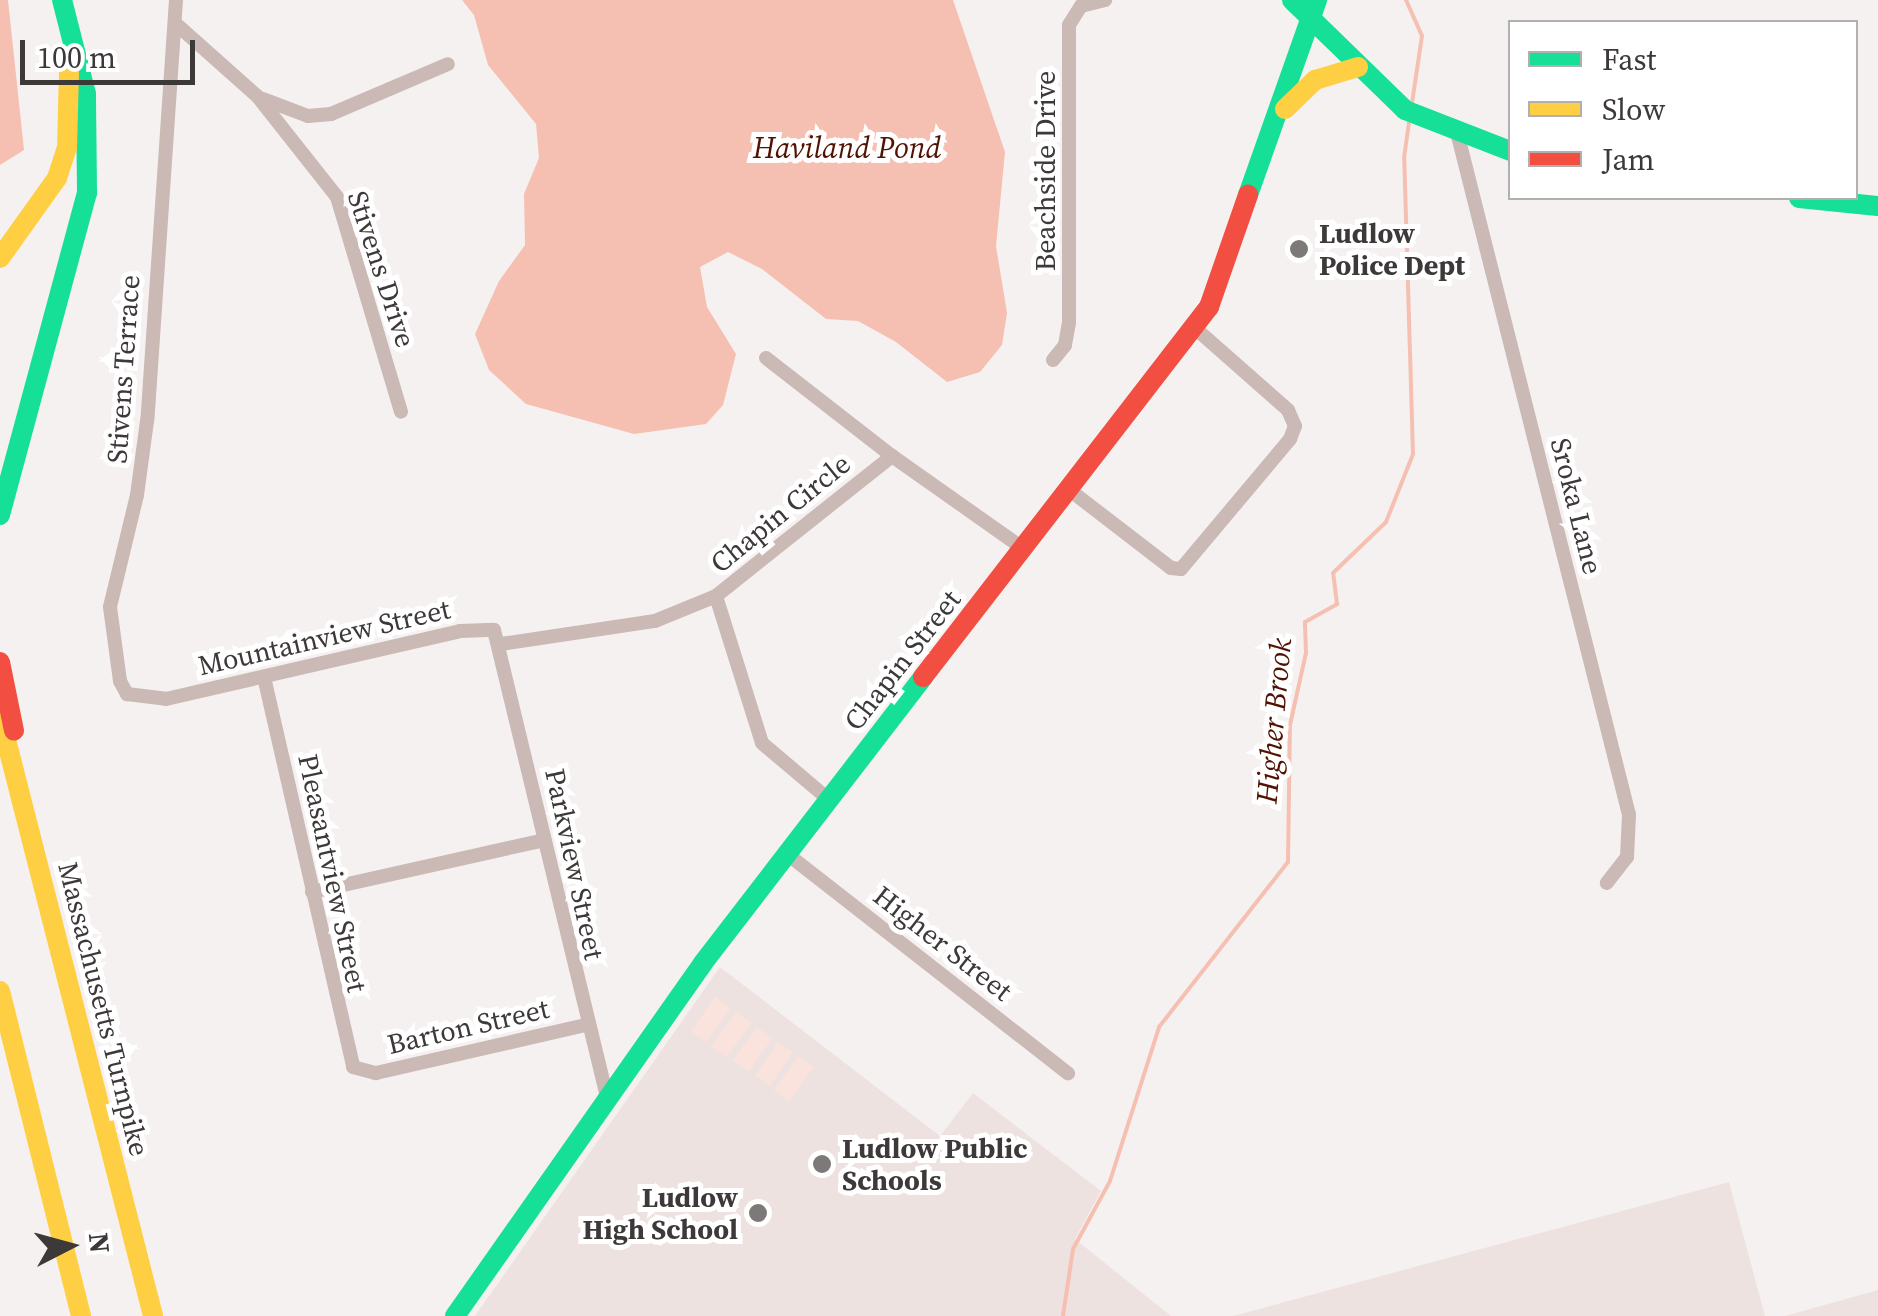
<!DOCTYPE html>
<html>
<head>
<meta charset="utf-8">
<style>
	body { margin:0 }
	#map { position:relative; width:1878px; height:1316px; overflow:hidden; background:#f6f1f1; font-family:"Source Serif 4",serif }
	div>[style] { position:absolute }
	.built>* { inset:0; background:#eee2e0 }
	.green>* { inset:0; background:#fae2dd; transform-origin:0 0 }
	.water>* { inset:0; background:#f5c0b2 }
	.stream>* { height:4px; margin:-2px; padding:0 2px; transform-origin:2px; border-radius:2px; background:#f5c0b2 }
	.street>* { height:14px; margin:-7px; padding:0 7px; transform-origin:7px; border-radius:7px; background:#cab9b4 }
	.fast>* { height:20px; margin:-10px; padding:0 10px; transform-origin:10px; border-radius:10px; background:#16e098 }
	.slow>* { height:20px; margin:-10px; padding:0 10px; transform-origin:10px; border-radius:10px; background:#ffcf43 }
	.jam>* { height:20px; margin:-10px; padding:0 10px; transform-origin:10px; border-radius:10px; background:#f24e42 }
	.dots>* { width:28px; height:28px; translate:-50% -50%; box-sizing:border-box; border:5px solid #fff; border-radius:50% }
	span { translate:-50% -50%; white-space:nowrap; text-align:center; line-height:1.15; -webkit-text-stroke:10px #fff; paint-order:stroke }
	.street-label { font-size:28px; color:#3c3938 }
	.poi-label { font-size:28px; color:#3c3938; font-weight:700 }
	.left { translate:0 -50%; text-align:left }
	.right { translate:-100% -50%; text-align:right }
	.water-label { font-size:30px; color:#521202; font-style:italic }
	.legend { position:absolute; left:1508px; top:20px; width:350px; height:180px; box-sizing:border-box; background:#fff; border:2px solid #b1b0af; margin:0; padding:12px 18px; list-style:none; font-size:30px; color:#3c3938 }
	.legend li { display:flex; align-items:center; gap:20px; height:50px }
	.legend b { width:50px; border:2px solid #b1b0af }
	.north { position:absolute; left:20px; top:1196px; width:100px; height:100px; -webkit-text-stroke:8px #fff; paint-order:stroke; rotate:84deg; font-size:28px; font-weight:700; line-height:40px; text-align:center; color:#3c3938 }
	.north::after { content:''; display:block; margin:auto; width:35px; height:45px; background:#3c3938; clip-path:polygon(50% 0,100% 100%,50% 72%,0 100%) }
	.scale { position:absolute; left:20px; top:40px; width:175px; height:45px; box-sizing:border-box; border:5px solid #3c3938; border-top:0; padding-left:12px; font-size:30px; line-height:35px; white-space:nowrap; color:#3c3938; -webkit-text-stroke:8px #fff; paint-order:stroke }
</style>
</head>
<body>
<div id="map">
	<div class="built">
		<i style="clip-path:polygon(720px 967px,940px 1136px,973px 1093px,1101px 1191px,1075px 1239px,1171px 1316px,475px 1316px)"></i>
		<i style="clip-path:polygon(1729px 1182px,1765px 1316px,1233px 1316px)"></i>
		<i style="clip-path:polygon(1878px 1290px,1878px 1316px,1785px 1316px)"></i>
	</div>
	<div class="green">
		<i style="left:715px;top:997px;width:19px;height:42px;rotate:35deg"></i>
		<i style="left:736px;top:1012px;width:19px;height:42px;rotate:36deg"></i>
		<i style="left:757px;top:1027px;width:19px;height:41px;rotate:36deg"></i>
		<i style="left:778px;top:1042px;width:18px;height:41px;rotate:34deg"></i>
		<i style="left:798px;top:1056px;width:19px;height:42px;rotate:35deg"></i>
	</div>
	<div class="water">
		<i style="clip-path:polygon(0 0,8px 0,24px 150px,0 165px)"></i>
		<i style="clip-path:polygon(462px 0,953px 0,1005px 152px,996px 246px,1007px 313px,1002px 345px,980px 372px,947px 382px,896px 342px,858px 321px,826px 319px,762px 269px,728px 252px,700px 267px,707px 307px,736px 354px,723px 405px,706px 424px,634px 434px,526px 404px,489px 370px,475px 334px,499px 281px,525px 245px,524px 194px,539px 158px,536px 124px,488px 65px,474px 15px)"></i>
	</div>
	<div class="stream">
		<i style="left:1406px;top:0;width:39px;rotate:66deg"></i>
		<i style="left:1422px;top:36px;width:68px;rotate:98.5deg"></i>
		<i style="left:1063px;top:1316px;width:68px;rotate:-81.5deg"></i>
		<i style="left:1073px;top:1249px;width:77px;rotate:-61.4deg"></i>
		<i style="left:1110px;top:1181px;width:162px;rotate:-72.3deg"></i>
		<i style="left:1159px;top:1027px;width:209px;rotate:-52deg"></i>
		<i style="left:1288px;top:862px;width:137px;rotate:-89.2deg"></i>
		<i style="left:1290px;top:725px;width:74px;rotate:-77.5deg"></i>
		<i style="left:1306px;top:653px;width:31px;rotate:-92deg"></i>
		<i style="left:1305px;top:622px;width:37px;rotate:-29deg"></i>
		<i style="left:1337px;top:604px;width:31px;rotate:-97deg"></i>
		<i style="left:1333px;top:573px;width:74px;rotate:-43.9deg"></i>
		<i style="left:1386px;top:522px;width:73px;rotate:-68.3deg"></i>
		<i style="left:1413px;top:454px;width:296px;rotate:-91.7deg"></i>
		<i style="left:1404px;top:158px;width:36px;rotate:-82deg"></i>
	</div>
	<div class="street">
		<i style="left:176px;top:0;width:422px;rotate:93.9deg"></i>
		<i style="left:147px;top:421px;width:75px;rotate:97.7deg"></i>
		<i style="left:137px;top:495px;width:115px;rotate:103.6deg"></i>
		<i style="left:110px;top:607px;width:75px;rotate:82.3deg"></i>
		<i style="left:120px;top:681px;width:15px;rotate:62deg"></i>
		<i style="left:127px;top:694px;width:39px;rotate:7deg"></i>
		<i style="left:166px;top:699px;width:302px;rotate:-13deg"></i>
		<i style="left:460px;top:631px;width:34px;rotate:-2deg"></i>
		<i style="left:494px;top:630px;width:477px;rotate:76.4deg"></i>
		<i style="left:175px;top:23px;width:111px;rotate:41.7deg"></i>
		<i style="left:258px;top:97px;width:127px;rotate:51.7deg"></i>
		<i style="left:337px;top:197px;width:224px;rotate:73.4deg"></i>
		<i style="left:263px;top:99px;width:48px;rotate:20.7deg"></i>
		<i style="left:308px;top:116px;width:23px;rotate:-5deg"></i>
		<i style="left:331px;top:114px;width:127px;rotate:-23.1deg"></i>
		<i style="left:1458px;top:136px;width:700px;rotate:75.86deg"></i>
		<i style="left:1629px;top:815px;width:42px;rotate:92.7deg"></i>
		<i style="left:1627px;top:857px;width:33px;rotate:128deg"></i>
		<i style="left:766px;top:358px;width:160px;rotate:37.9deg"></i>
		<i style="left:1053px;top:360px;width:19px;rotate:-51deg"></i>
		<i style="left:1065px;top:345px;width:22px;rotate:-80deg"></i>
		<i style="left:1069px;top:323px;width:298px;rotate:-90deg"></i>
		<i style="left:1069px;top:25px;width:22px;rotate:-58deg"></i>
		<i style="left:1081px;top:6px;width:25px;rotate:-14deg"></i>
		<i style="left:1071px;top:491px;width:126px;rotate:37.6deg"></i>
		<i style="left:1171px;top:568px;width:10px;rotate:6deg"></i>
		<i style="left:1181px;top:569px;width:170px;rotate:-50deg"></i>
		<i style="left:1290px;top:439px;width:14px;rotate:-69deg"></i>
		<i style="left:1295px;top:426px;width:17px;rotate:-114deg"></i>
		<i style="left:1288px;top:410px;width:124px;rotate:-138.6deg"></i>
		<i style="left:501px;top:644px;width:156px;rotate:-8.5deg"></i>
		<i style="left:655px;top:621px;width:66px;rotate:-22.3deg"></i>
		<i style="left:264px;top:677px;width:400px;rotate:77.1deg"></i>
		<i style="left:353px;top:1067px;width:24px;rotate:15deg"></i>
		<i style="left:376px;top:1073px;width:214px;rotate:-12.9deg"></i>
		<i style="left:827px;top:798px;width:85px;rotate:-139.8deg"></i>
		<i style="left:762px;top:743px;width:154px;rotate:-107.4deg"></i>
		<i style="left:716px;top:596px;width:225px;rotate:-38.5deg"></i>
		<i style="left:892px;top:456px;width:161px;rotate:35.2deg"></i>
		<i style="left:786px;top:853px;width:358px;rotate:38deg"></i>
		<i style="left:312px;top:892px;width:238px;rotate:-12.6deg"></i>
	</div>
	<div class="fast">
		<i style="left:1292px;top:0;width:158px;rotate:44.2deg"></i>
		<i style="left:1405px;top:110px;width:113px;rotate:21.3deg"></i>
		<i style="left:1248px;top:195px;width:207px;rotate:-70.5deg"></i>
		<i style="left:1799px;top:198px;width:79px;rotate:5.8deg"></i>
		<i style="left:0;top:515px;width:334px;rotate:-74.9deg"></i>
		<i style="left:87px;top:193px;width:99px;rotate:-90.6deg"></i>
		<i style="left:86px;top:94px;width:97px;rotate:-104.3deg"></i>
		<i style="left:455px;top:1316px;width:431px;rotate:-54.9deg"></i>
		<i style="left:703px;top:963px;width:361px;rotate:-52.4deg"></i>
	</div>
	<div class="slow">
		<i style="left:1285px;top:109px;width:42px;rotate:-44deg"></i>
		<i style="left:1315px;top:80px;width:45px;rotate:-16.8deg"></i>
		<i style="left:0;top:258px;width:98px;rotate:-54.5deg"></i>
		<i style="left:57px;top:178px;width:32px;rotate:-72deg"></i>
		<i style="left:67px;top:148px;width:76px;rotate:-88.5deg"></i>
		<i style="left:0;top:716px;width:619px;rotate:75.69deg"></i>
		<i style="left:0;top:991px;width:335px;rotate:76deg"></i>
	</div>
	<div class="jam">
		<i style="left:0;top:662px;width:70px;rotate:78.5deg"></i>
		<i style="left:923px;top:677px;width:468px;rotate:-52.3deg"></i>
		<i style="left:1209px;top:307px;width:119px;rotate:-70.8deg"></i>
	</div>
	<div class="dots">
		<i style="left:1299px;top:249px;background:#7d7979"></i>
		<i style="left:822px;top:1164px;background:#7d7979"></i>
		<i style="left:758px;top:1213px;background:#7d7979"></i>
	</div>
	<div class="street-label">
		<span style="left:1045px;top:171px;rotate:-90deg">Beachside Drive</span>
		<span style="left:382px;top:269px;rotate:72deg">Stivens Drive</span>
		<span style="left:123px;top:369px;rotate:-86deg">Stivens Terrace</span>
		<span style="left:1577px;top:506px;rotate:76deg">Sroka Lane</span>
		<span style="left:780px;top:513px;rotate:-39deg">Chapin Circle</span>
		<span style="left:324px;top:637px;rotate:-13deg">Mountainview Street</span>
		<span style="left:902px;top:660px;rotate:-52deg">Chapin Street</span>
		<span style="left:575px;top:864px;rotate:78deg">Parkview Street</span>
		<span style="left:333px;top:873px;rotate:78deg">Pleasantview Street</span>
		<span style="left:943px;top:943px;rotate:38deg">Higher Street</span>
		<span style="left:104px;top:1009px;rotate:76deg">Massachusetts Turnpike</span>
		<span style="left:468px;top:1026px;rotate:-13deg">Barton Street</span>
	</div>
	<div class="poi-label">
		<span class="left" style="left:1319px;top:249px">Ludlow<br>Police Dept</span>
		<span class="left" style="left:842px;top:1164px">Ludlow Public<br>Schools</span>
		<span class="right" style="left:738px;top:1213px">Ludlow<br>High School</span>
	</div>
	<div class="water-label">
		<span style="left:847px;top:148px">Haviland Pond</span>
		<span style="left:1274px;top:721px;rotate:-85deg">Higher Brook</span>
	</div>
	<ul class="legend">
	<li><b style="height:12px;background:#16e098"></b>Fast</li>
	<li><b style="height:12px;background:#ffcf43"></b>Slow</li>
	<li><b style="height:12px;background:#f24e42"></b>Jam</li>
	</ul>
	<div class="north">N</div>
	<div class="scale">100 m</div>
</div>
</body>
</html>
